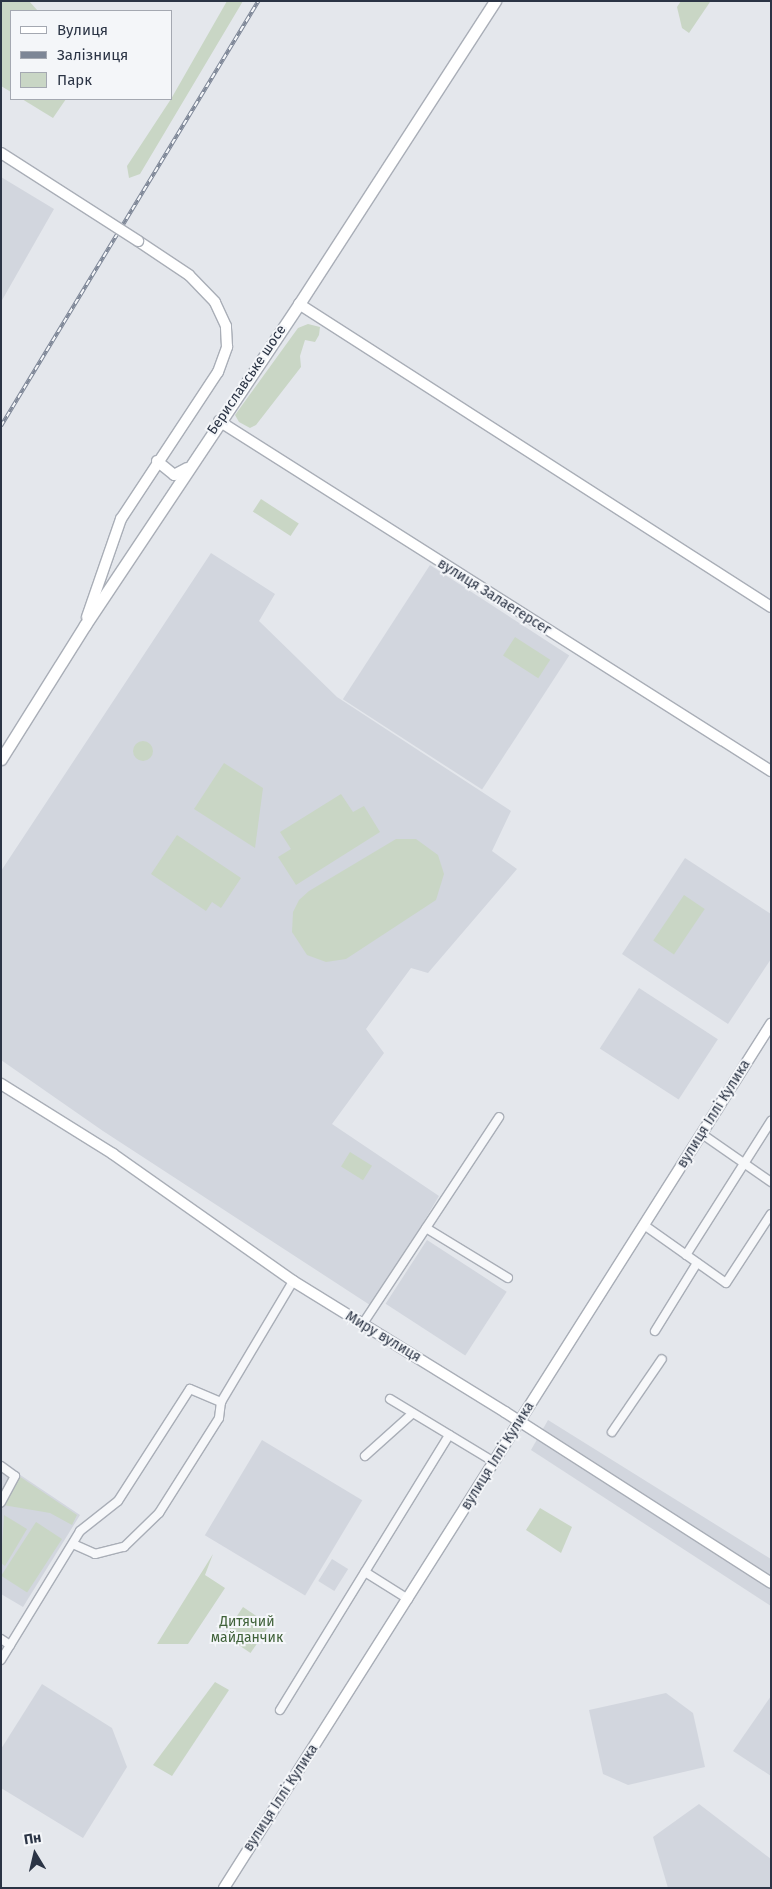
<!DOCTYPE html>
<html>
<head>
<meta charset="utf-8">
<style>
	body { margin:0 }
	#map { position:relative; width:772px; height:1889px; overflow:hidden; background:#e4e7ec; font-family:"Fira Sans",sans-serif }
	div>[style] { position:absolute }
	.built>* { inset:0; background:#d2d6de; transform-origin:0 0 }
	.green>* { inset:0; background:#c9d6c5; transform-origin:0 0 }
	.round { border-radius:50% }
	.roads { filter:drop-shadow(1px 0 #a9aeb7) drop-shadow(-1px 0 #a9aeb7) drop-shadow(0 1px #a9aeb7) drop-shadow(0 -1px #a9aeb7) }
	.street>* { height:8px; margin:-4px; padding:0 4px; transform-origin:4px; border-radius:4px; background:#f7f8fa }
	.secondary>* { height:10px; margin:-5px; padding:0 5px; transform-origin:5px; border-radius:5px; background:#fff }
	.primary>* { height:11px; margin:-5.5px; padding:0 5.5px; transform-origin:5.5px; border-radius:5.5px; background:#fff }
	.rail>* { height:4px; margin-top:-2px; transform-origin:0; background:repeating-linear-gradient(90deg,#f4f6f9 0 5.5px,#7d8696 0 11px); box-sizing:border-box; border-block:1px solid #7d8696 }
	.bridges { filter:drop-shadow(1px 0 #a9aeb7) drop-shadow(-1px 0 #a9aeb7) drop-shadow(0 1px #a9aeb7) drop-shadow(0 -1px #a9aeb7) }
	.secondary-bridge>* { height:10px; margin:-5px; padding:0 5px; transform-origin:5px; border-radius:5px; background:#fff }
	span { translate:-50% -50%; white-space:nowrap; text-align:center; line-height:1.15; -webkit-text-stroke:4px #f4f6f9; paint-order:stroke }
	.street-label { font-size:14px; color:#2b3445 }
	.park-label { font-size:14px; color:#3f6138 }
	.frame { position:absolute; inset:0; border:2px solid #2b3445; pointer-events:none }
	.legend { position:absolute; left:10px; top:10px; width:162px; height:90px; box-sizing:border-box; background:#f4f6f9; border:1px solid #a4a8b1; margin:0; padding:6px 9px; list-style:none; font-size:15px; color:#2b3445 }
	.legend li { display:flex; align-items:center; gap:10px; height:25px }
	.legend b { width:25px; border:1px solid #a4a8b1 }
	.north { position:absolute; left:10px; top:1829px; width:50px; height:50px; -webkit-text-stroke:4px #f4f6f9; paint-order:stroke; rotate:351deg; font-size:14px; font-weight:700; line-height:20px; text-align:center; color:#2b3445 }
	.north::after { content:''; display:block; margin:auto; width:18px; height:22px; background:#2b3445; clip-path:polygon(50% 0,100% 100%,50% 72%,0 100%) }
</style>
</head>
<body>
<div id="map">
	<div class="built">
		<i style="clip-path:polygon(1px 177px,54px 209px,1px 302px)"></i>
		<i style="clip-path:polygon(211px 553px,275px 594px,259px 621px,337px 697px,511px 811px,492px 851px,517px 869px,428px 973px,411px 968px,366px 1029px,384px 1053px,332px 1124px,439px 1196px,373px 1307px,103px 1131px,1px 1060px,1px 871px)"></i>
		<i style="left:430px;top:565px;width:166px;height:160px;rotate:33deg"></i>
		<i style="clip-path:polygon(685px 858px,771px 914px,771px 959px,728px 1024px,622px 954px)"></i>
		<i style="left:639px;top:988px;width:94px;height:72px;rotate:33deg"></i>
		<i style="left:427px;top:1240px;width:95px;height:76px;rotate:33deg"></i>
		<i style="clip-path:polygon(548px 1420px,771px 1559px,771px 1606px,531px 1450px)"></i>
		<i style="left:262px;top:1440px;width:117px;height:111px;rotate:31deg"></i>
		<i style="clip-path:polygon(1px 1462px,80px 1515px,23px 1607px,1px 1594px)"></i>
		<i style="left:332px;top:1559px;width:19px;height:26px;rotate:32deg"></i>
		<i style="clip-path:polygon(42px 1684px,112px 1728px,127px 1767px,83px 1838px,1px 1788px,1px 1749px)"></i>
		<i style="clip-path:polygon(666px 1693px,693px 1713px,705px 1767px,628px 1785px,603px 1774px,589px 1710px)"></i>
		<i style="clip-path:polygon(771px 1696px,771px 1776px,733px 1751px)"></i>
		<i style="clip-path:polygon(699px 1804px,771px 1859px,770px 1888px,668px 1888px,653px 1837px)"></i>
	</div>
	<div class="green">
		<i style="clip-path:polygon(29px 1px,38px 11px,11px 11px,11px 92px,1px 86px,1px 2px)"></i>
		<i style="clip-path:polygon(227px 1px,243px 1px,140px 174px,129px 178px,127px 166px,171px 99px)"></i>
		<i style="clip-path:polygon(681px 1px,710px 2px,689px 33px,682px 28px,677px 7px)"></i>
		<i style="clip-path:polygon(22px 99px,66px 99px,53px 118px)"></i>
		<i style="clip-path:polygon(308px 324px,320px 327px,319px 335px,315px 342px,305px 340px,300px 356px,301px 367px,256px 425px,250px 428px,239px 422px,235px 415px,298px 328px)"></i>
		<i style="left:261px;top:499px;width:45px;height:15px;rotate:33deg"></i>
		<i style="left:515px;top:637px;width:42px;height:22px;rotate:33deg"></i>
		<i class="round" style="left:133px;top:741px;width:20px;height:20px"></i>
		<i style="clip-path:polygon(224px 763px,263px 788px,255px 848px,194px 809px)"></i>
		<i style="clip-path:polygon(341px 794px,353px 812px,364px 806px,380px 832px,296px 885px,278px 857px,291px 849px,280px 832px)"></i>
		<i style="clip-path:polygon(177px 835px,241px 878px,221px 908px,212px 902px,206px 911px,151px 874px)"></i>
		<i style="clip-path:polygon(396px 839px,416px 839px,438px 855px,444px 874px,436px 900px,346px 959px,326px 962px,307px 955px,292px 932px,293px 912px,299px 900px,309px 891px)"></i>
		<i style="left:684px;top:895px;width:25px;height:55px;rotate:34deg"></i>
		<i style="left:350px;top:1152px;width:26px;height:17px;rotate:32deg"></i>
		<i style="clip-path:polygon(19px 1476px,77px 1515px,72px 1525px,50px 1513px,3px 1505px)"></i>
		<i style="clip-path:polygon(540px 1508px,572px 1527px,561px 1553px,526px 1530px)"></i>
		<i style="clip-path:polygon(4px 1515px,27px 1529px,5px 1566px,1px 1563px)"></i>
		<i style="left:36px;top:1522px;width:31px;height:64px;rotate:33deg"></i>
		<i style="clip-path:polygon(213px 1554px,205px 1575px,225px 1588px,188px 1644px,157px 1644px)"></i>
		<i style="left:243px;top:1607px;width:32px;height:34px;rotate:34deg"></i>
		<i style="clip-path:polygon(215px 1682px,229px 1690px,172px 1776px,153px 1765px)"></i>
	</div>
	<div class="roads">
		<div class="street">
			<i style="left:702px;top:1134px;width:84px;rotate:34.8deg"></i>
			<i style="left:644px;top:1225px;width:100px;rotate:35.3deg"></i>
			<i style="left:726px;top:1283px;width:82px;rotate:-56.9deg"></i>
			<i style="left:426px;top:1228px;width:96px;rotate:31.4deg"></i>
			<i style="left:686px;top:1255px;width:159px;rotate:-57.6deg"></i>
			<i style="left:362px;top:1325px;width:249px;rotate:-56.6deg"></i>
			<i style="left:655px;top:1331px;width:80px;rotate:-58.3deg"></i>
			<i style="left:390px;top:1399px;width:122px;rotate:31.2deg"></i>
			<i style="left:612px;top:1432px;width:88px;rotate:-55.6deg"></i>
			<i style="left:365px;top:1456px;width:64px;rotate:-41.9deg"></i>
			<i style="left:1px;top:1466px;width:17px;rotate:36deg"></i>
			<i style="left:15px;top:1476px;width:30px;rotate:118deg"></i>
			<i style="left:73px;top:1544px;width:24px;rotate:24deg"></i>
			<i style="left:95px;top:1554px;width:30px;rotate:-14deg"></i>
			<i style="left:124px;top:1547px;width:49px;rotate:-44.2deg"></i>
			<i style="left:159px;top:1513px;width:112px;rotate:-57.7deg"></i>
			<i style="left:219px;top:1418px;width:16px;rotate:-83deg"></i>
			<i style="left:365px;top:1572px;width:51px;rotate:32.1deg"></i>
			<i style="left:1px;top:1639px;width:11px;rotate:34deg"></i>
			<i style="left:1px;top:1660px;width:151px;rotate:-58.5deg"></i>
			<i style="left:80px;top:1531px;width:48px;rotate:-38.3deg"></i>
			<i style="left:118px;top:1501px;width:133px;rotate:-57.3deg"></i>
			<i style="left:190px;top:1389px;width:34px;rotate:23deg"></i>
			<i style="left:221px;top:1402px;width:141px;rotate:-59.2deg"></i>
			<i style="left:280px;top:1710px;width:323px;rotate:-58.4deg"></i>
		</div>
		<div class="secondary">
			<i style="left:299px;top:304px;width:561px;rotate:32.7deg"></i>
			<i style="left:219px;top:421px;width:654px;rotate:32.38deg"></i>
			<i style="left:157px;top:461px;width:22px;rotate:39deg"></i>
			<i style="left:174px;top:475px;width:15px;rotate:-28deg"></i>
			<i style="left:87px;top:617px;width:104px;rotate:-70.9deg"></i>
			<i style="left:121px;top:519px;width:176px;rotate:-56.6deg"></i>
			<i style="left:218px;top:372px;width:27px;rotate:-70deg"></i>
			<i style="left:227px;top:347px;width:21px;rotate:-93deg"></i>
			<i style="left:226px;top:326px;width:26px;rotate:-115deg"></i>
			<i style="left:215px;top:302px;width:37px;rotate:-134deg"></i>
			<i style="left:189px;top:275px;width:61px;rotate:-146.3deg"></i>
			<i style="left:1px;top:1084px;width:132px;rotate:32deg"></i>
			<i style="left:113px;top:1154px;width:220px;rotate:35.2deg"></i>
			<i style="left:293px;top:1281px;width:249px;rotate:31.7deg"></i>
			<i style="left:505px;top:1412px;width:316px;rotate:32.7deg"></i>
			<i style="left:224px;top:1888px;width:1023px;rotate:-57.66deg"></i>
		</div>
		<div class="primary">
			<i style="left:1px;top:759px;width:158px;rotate:-57.9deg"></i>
			<i style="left:85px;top:625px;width:386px;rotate:-56.3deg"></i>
			<i style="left:299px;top:304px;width:361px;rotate:-57.1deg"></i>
		</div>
	</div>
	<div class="rail">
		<i style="left:1px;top:426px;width:497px;rotate:-58.8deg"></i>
	</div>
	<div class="bridges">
		<div class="secondary-bridge">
			<i style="left:1px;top:153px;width:163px;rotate:32.7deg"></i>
		</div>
	</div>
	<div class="street-label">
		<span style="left:247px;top:380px;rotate:-56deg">Бериславське шосе</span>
		<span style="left:494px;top:597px;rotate:32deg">вулиця Залаегерсег</span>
		<span style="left:714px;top:1114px;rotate:-58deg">вулиця Іллі Кулика</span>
		<span style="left:383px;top:1337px;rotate:31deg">Миру вулиця</span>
		<span style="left:498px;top:1456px;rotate:-58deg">вулиця Іллі Кулика</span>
		<span style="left:281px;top:1798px;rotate:-57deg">вулиця Іллі Кулика</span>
	</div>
	<div class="park-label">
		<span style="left:247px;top:1630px">Дитячий<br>майданчик</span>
	</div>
	<div class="frame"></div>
	<ul class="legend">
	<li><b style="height:6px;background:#fff"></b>Вулиця</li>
	<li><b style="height:6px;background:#7d8696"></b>Залізниця</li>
	<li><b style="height:14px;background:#c9d6c5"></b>Парк</li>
	</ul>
	<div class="north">Пн</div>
</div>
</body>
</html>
